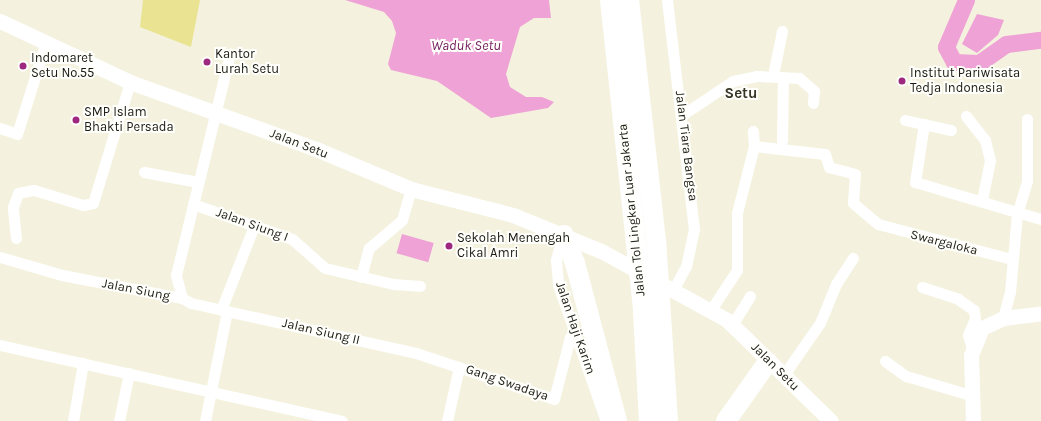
<!DOCTYPE html>
<html>
<head>
<meta charset="utf-8">
<style>
	body { margin:0 }
	#map { position:relative; width:1041px; height:421px; overflow:hidden; background:#f4f2df; font-family:Karla,sans-serif }
	div>[style] { position:absolute }
	.green>* { inset:0; background:#eae391 }
	.water>* { inset:0; background:#efa2d5; transform-origin:0 0 }
	.river>* { height:17px; margin:-8.5px; padding:0 8.5px; transform-origin:8.5px; border-radius:8.5px; background:#efa2d5 }
	.street>* { height:11px; margin:-5.5px; padding:0 5.5px; transform-origin:5.5px; border-radius:5.5px; background:#fff }
	.secondary>* { height:15px; margin:-7.5px; padding:0 7.5px; transform-origin:7.5px; border-radius:7.5px; background:#fff }
	.highway>* { height:20px; margin:-10px; padding:0 10px; transform-origin:10px; border-radius:10px; background:#fff }
	.dots>* { width:11px; height:11px; translate:-50% -50%; box-sizing:border-box; border:2px solid #fffffb; border-radius:50% }
	span { translate:-50% -50%; white-space:nowrap; text-align:center; line-height:1.15; -webkit-text-stroke:4px #fffffb; paint-order:stroke }
	.poi-label { font-size:13px; color:#1b1a13 }
	.left { translate:0 -50%; text-align:left }
	.street-label { font-size:13px; color:#1b1a13 }
	.water-label { font-size:14px; color:#751e5f; font-style:italic }
	.quarter-label { font-size:15px; color:#373627; font-weight:700 }
</style>
</head>
<body>
<div id="map">
	<div class="green">
		<i style="clip-path:polygon(143px 0,200px 0,191px 47px,140px 27px)"></i>
	</div>
	<div class="water">
		<i style="clip-path:polygon(345px 0,549px 0,551px 18px,534px 18px,520px 27px,506px 74px,510px 87px,526px 97px,542px 97px,554px 102px,548px 108px,491px 118px,437px 81px,391px 70px,388px 64px,396px 33px,392px 21px,384px 12px)"></i>
		<i style="clip-path:polygon(977px 14px,1004px 20px,998px 35px,977px 53px,962px 44px)"></i>
		<i style="left:402px;top:234px;width:33px;height:20px;rotate:16deg"></i>
	</div>
	<div class="river">
		<i style="left:966px;top:0;width:51px;rotate:113.1deg"></i>
		<i style="left:946px;top:47px;width:17px;rotate:62deg"></i>
		<i style="left:954px;top:62px;width:25px;rotate:2deg"></i>
		<i style="left:979px;top:63px;width:33px;rotate:-35deg"></i>
		<i style="left:1006px;top:44px;width:35px;rotate:-7deg"></i>
	</div>
	<div class="street">
		<i style="left:667px;top:0;width:231px;rotate:83.3deg"></i>
		<i style="left:694px;top:229px;width:38px;rotate:102deg"></i>
		<i style="left:686px;top:266px;width:26px;rotate:118deg"></i>
		<i style="left:773px;top:75px;width:45px;rotate:-78.4deg"></i>
		<i style="left:682px;top:115px;width:61px;rotate:-33.7deg"></i>
		<i style="left:733px;top:81px;width:24px;rotate:-12deg"></i>
		<i style="left:756px;top:76px;width:43px;rotate:2.7deg"></i>
		<i style="left:799px;top:78px;width:20px;rotate:41deg"></i>
		<i style="left:814px;top:91px;width:12px;rotate:95deg"></i>
		<i style="left:966px;top:116px;width:31px;rotate:52deg"></i>
		<i style="left:985px;top:140px;width:21px;rotate:76deg"></i>
		<i style="left:990px;top:160px;width:41px;rotate:101.3deg"></i>
		<i style="left:905px;top:120px;width:47px;rotate:12.3deg"></i>
		<i style="left:924px;top:124px;width:59px;rotate:98.8deg"></i>
		<i style="left:915px;top:182px;width:131px;rotate:16.4deg"></i>
		<i style="left:0;top:128px;width:18px;rotate:19deg"></i>
		<i style="left:17px;top:134px;width:93px;rotate:-72.5deg"></i>
		<i style="left:782px;top:140px;width:63px;rotate:-89.1deg"></i>
		<i style="left:754px;top:146px;width:71px;rotate:6.4deg"></i>
		<i style="left:825px;top:154px;width:14px;rotate:73deg"></i>
		<i style="left:829px;top:167px;width:27px;rotate:15deg"></i>
		<i style="left:855px;top:174px;width:29px;rotate:94deg"></i>
		<i style="left:853px;top:203px;width:33px;rotate:40deg"></i>
		<i style="left:878px;top:224px;width:138px;rotate:14.7deg"></i>
		<i style="left:144px;top:172px;width:55px;rotate:10.5deg"></i>
		<i style="left:193px;top:204px;width:105px;rotate:19.5deg"></i>
		<i style="left:292px;top:239px;width:44px;rotate:41.3deg"></i>
		<i style="left:325px;top:268px;width:70px;rotate:13.2deg"></i>
		<i style="left:393px;top:284px;width:27px;rotate:4deg"></i>
		<i style="left:563px;top:235px;width:26px;rotate:106deg"></i>
		<i style="left:556px;top:260px;width:25px;rotate:85deg"></i>
		<i style="left:558px;top:285px;width:144px;rotate:70.6deg"></i>
		<i style="left:16px;top:238px;width:31px;rotate:-96deg"></i>
		<i style="left:13px;top:207px;width:15px;rotate:-70deg"></i>
		<i style="left:18px;top:193px;width:16px;rotate:-11deg"></i>
		<i style="left:34px;top:190px;width:51px;rotate:17deg"></i>
		<i style="left:83px;top:205px;width:10px;rotate:-11deg"></i>
		<i style="left:93px;top:203px;width:127px;rotate:-73deg"></i>
		<i style="left:0;top:257px;width:65px;rotate:16.2deg"></i>
		<i style="left:62px;top:275px;width:122px;rotate:10.9deg"></i>
		<i style="left:361px;top:277px;width:30px;rotate:-75deg"></i>
		<i style="left:369px;top:248px;width:43px;rotate:-40.3deg"></i>
		<i style="left:402px;top:220px;width:32px;rotate:-74deg"></i>
		<i style="left:922px;top:287px;width:38px;rotate:18deg"></i>
		<i style="left:958px;top:299px;width:19px;rotate:35deg"></i>
		<i style="left:974px;top:310px;width:9px;rotate:84deg"></i>
		<i style="left:975px;top:319px;width:17px;rotate:114deg"></i>
		<i style="left:968px;top:335px;width:14px;rotate:73deg"></i>
		<i style="left:182px;top:298px;width:10px;rotate:29deg"></i>
		<i style="left:191px;top:303px;width:230px;rotate:12.5deg"></i>
		<i style="left:416px;top:353px;width:145px;rotate:18.4deg"></i>
		<i style="left:554px;top:399px;width:64px;rotate:-75.5deg"></i>
		<i style="left:570px;top:337px;width:6px;rotate:-39deg"></i>
		<i style="left:182px;top:298px;width:24px;rotate:-105deg"></i>
		<i style="left:176px;top:275px;width:228px;rotate:-76.3deg"></i>
		<i style="left:714px;top:305px;width:42px;rotate:-56.7deg"></i>
		<i style="left:737px;top:270px;width:57px;rotate:-90deg"></i>
		<i style="left:737px;top:213px;width:69px;rotate:-75.8deg"></i>
		<i style="left:754px;top:146px;width:15px;rotate:-94deg"></i>
		<i style="left:221px;top:310px;width:90px;rotate:-68.6deg"></i>
		<i style="left:1003px;top:318px;width:27px;rotate:-75deg"></i>
		<i style="left:1010px;top:292px;width:78px;rotate:-84.9deg"></i>
		<i style="left:1017px;top:214px;width:34px;rotate:-73deg"></i>
		<i style="left:1027px;top:181px;width:62px;rotate:-90deg"></i>
		<i style="left:732px;top:325px;width:34px;rotate:-58deg"></i>
		<i style="left:0;top:345px;width:350px;rotate:12.5deg"></i>
		<i style="left:885px;top:361px;width:26px;rotate:36deg"></i>
		<i style="left:906px;top:376px;width:67px;rotate:16.5deg"></i>
		<i style="left:783px;top:376px;width:65px;rotate:-55.1deg"></i>
		<i style="left:820px;top:323px;width:42px;rotate:-67.7deg"></i>
		<i style="left:836px;top:284px;width:31px;rotate:-57deg"></i>
		<i style="left:73px;top:421px;width:59px;rotate:-80.2deg"></i>
		<i style="left:119px;top:421px;width:49px;rotate:-78.2deg"></i>
		<i style="left:205px;top:421px;width:112px;rotate:-78.7deg"></i>
		<i style="left:447px;top:421px;width:55px;rotate:-77.5deg"></i>
	</div>
	<div class="secondary">
		<i style="left:0;top:21px;width:144px;rotate:25.1deg"></i>
		<i style="left:130px;top:82px;width:198px;rotate:19.8deg"></i>
		<i style="left:316px;top:149px;width:103px;rotate:22.8deg"></i>
		<i style="left:411px;top:189px;width:105px;rotate:14.3deg"></i>
		<i style="left:513px;top:215px;width:97px;rotate:22.3deg"></i>
		<i style="left:603px;top:252px;width:141px;rotate:28.7deg"></i>
		<i style="left:727px;top:320px;width:145px;rotate:44.2deg"></i>
		<i style="left:973px;top:421px;width:66px;rotate:-91.7deg"></i>
		<i style="left:971px;top:355px;width:29px;rotate:-68deg"></i>
		<i style="left:982px;top:328px;width:23px;rotate:-25deg"></i>
		<i style="left:1003px;top:318px;width:38px;rotate:-7deg"></i>
	</div>
	<div class="highway">
		<i style="left:610px;top:0;width:313px;rotate:83.9deg"></i>
		<i style="left:643px;top:311px;width:110px;rotate:86.9deg"></i>
		<i style="left:629px;top:0;width:242px;rotate:83.6deg"></i>
		<i style="left:656px;top:240px;width:181px;rotate:86.2deg"></i>
		<i style="left:564px;top:235px;width:30px;rotate:69deg"></i>
		<i style="left:575px;top:263px;width:163px;rotate:75.1deg"></i>
		<i style="left:726px;top:421px;width:72px;rotate:-54.6deg"></i>
	</div>
	<div class="dots">
		<i style="left:207px;top:62px;background:#9e2780"></i>
		<i style="left:23px;top:66px;background:#9e2780"></i>
		<i style="left:902px;top:81px;background:#9e2780"></i>
		<i style="left:76px;top:120px;background:#9e2780"></i>
		<i style="left:449px;top:246px;background:#9e2780"></i>
	</div>
	<div class="poi-label">
		<span class="left" style="left:215px;top:62px">Kantor<br>Lurah Setu</span>
		<span class="left" style="left:31px;top:66px">Indomaret<br>Setu No.55</span>
		<span class="left" style="left:910px;top:81px">Institut Pariwisata<br>Tedja Indonesia</span>
		<span class="left" style="left:84px;top:120px">SMP Islam<br>Bhakti Persada</span>
		<span class="left" style="left:457px;top:246px">Sekolah Menengah<br>Cikal Amri</span>
	</div>
	<div class="street-label">
		<span style="left:299px;top:144px;rotate:21deg">Jalan Setu</span>
		<span style="left:686px;top:146px;rotate:83deg">Jalan Tiara Bangsa</span>
		<span style="left:632px;top:210px;rotate:-96deg">Jalan Tol Lingkar Luar Jakarta</span>
		<span style="left:252px;top:225px;rotate:20deg">Jalan Siung I</span>
		<span style="left:944px;top:243px;rotate:14deg">Swargaloka</span>
		<span style="left:136px;top:290px;rotate:11deg">Jalan Siung</span>
		<span style="left:575px;top:328px;rotate:71deg">Jalan Haji Karim</span>
		<span style="left:321px;top:332px;rotate:13deg">Jalan Siung II</span>
		<span style="left:775px;top:367px;rotate:45deg">Jalan Setu</span>
		<span style="left:507px;top:383px;rotate:19deg">Gang Swadaya</span>
	</div>
	<div class="water-label">
		<span style="left:466px;top:46px">Waduk Setu</span>
	</div>
	<div class="quarter-label">
		<span style="left:741px;top:94px">Setu</span>
	</div>
</div>
</body>
</html>
